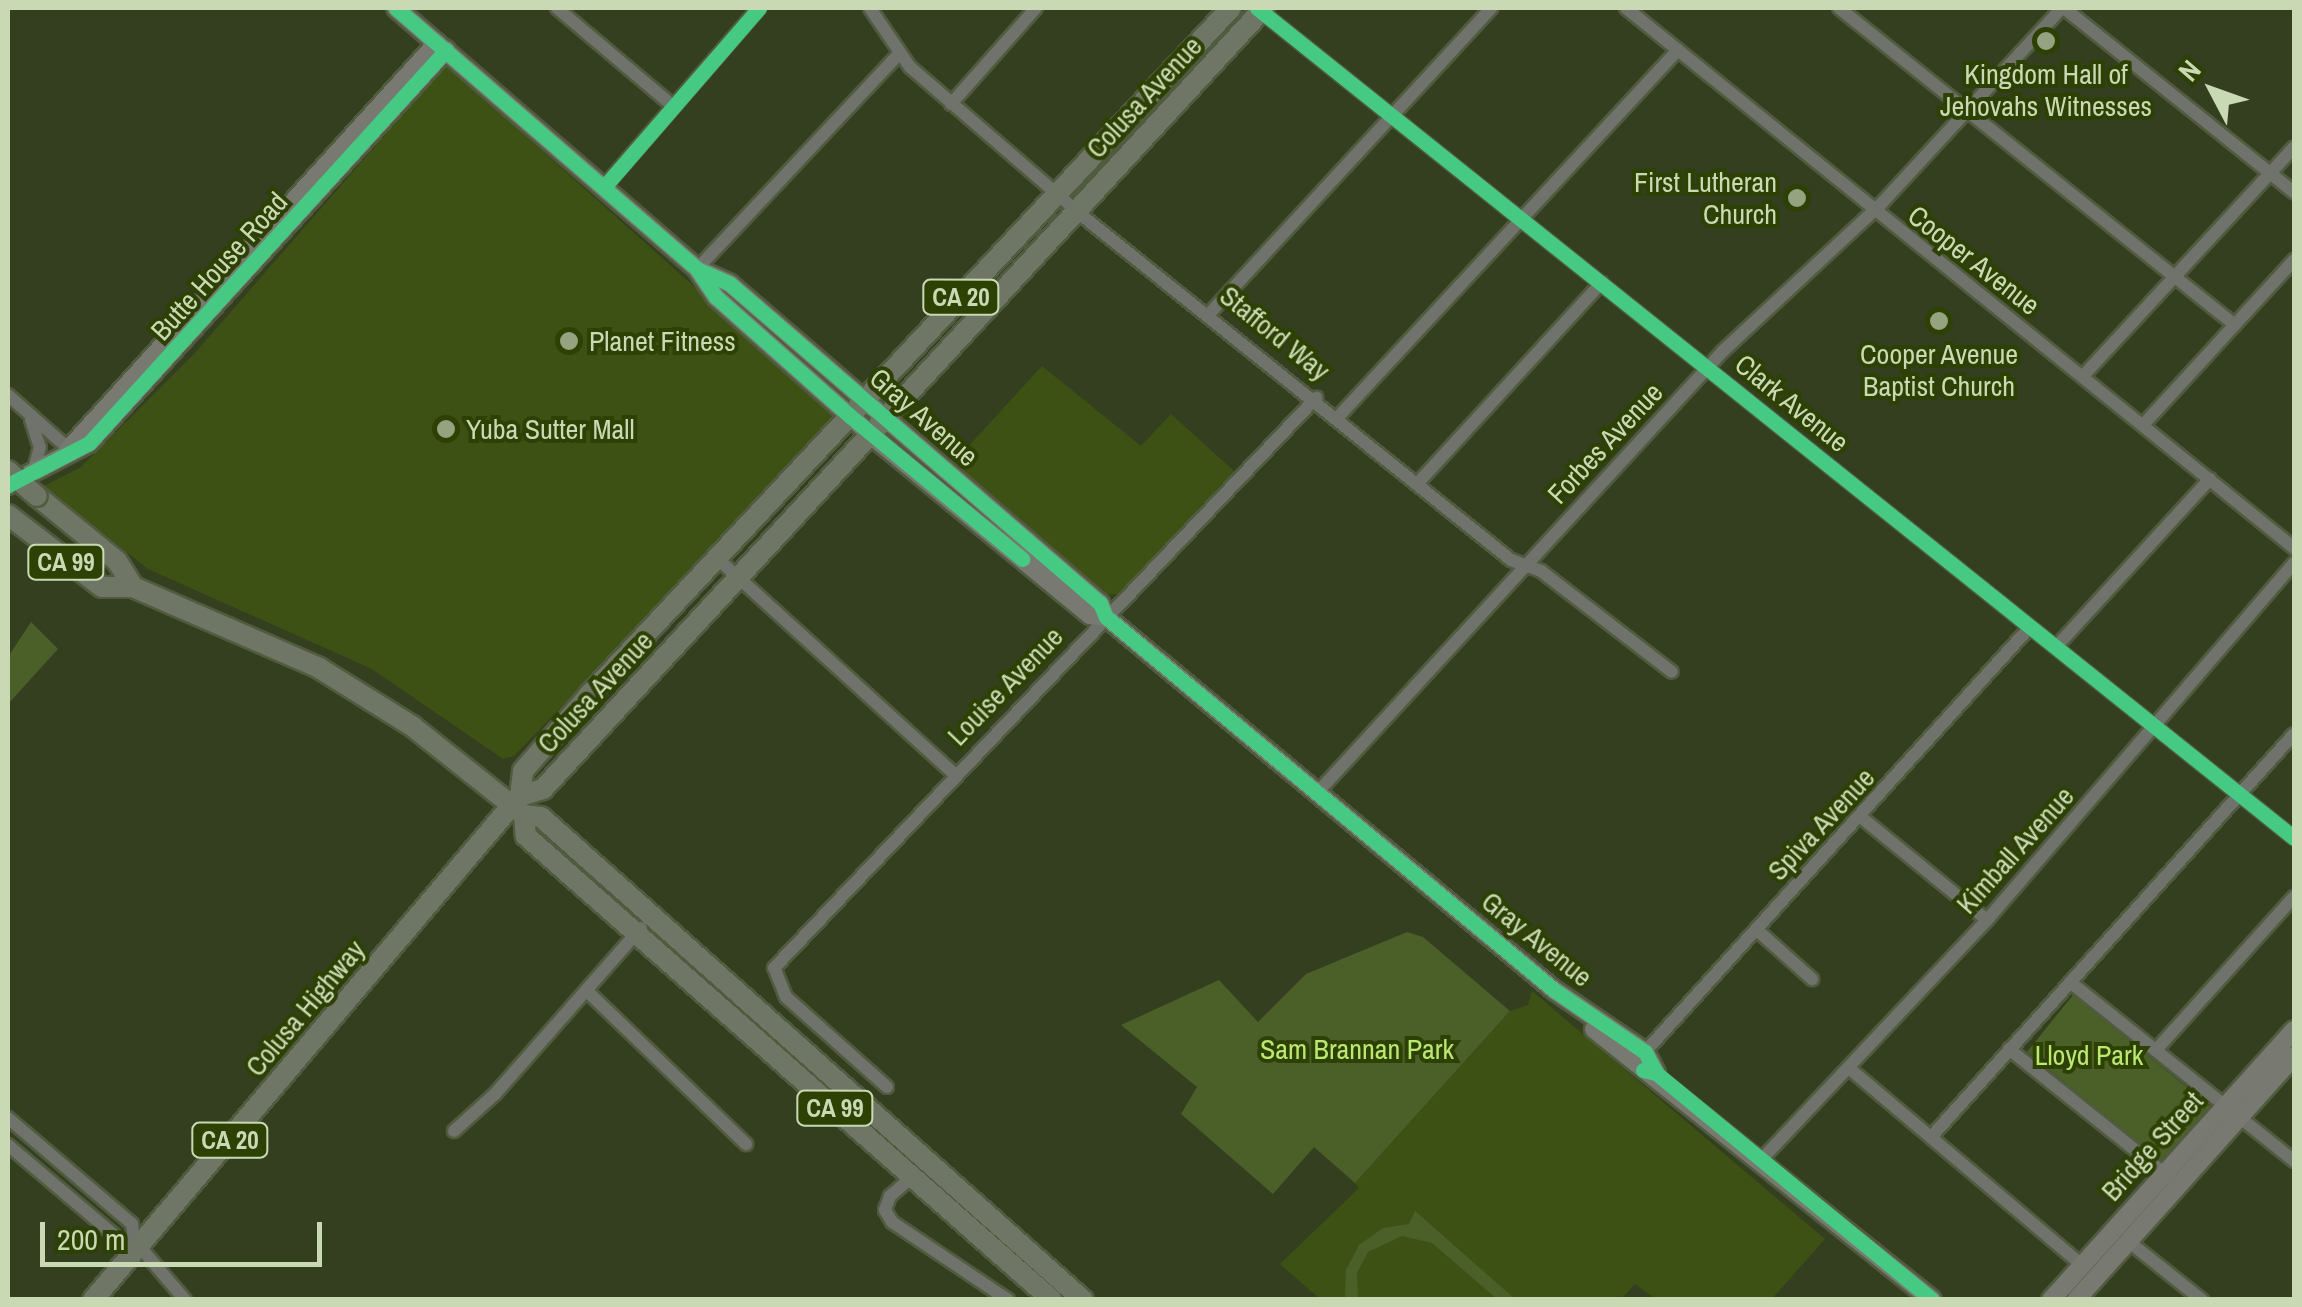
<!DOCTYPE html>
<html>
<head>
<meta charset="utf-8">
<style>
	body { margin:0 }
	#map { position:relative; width:2302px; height:1307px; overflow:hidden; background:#343f1f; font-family:"Archivo Narrow",sans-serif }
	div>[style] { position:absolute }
	.built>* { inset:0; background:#3d5114 }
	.green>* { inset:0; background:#4b6028; transform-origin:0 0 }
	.roads { filter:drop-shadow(2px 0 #515b3f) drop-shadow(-2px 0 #515b3f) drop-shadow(0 2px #515b3f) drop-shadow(0 -2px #515b3f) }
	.minor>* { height:12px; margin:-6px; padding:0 6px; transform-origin:6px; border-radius:6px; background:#70726c }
	.major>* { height:18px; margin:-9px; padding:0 9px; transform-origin:9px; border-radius:9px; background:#787a71 }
	.highway>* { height:20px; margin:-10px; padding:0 10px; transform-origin:10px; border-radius:10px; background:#707666 }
	.bridges { filter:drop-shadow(2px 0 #515b3f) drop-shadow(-2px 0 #515b3f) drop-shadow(0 2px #515b3f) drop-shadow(0 -2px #515b3f) }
	.highway-bridge>* { height:20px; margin:-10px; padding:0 10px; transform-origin:10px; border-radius:10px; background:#707666 }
	.cycleway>* { height:15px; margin:-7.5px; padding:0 7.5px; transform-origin:7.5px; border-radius:7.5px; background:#46c982 }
	.dots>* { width:28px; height:28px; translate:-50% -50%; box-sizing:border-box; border:5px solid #2e4104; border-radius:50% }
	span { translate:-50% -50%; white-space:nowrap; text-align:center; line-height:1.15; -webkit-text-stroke:8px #2e4104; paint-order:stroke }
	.shield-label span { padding:2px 8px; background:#2e4104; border:2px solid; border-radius:8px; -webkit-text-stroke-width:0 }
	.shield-label { font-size:25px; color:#c9d9b4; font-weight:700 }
	.poi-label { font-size:28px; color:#c9d9b4 }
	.right { translate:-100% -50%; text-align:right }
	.left { translate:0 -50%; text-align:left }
	.street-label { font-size:28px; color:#c9d9b4 }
	.park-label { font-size:28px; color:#bbe872 }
	.frame { position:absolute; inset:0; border:10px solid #c9d9b4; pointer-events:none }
	.north { position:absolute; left:2162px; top:40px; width:100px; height:100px; -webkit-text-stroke:8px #2e4104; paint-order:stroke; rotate:311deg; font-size:28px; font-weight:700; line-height:40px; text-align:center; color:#c9d9b4 }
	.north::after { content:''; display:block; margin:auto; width:35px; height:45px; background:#c9d9b4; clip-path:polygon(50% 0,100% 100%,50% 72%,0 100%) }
	.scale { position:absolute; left:40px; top:1222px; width:282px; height:45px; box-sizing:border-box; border:5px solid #c9d9b4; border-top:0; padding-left:12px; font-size:30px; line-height:35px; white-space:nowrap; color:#c9d9b4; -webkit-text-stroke:8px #2e4104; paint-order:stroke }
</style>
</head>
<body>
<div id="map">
	<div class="built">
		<i style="clip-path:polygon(446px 65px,838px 415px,595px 672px,514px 756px,503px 759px,372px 669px,148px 569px,44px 486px,81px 467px,194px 354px)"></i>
		<i style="clip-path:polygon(1042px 366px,1141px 446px,1171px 414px,1234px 471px,1119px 594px,1104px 595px,953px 463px)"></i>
		<i style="clip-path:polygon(1532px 991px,1825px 1239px,1771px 1300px,1656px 1299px,1635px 1284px,1621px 1299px,1320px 1299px,1280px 1264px,1359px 1188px,1355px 1183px,1510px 1011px,1528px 1005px)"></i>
	</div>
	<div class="green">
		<i style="clip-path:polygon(31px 622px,58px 649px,8px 704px,8px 657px)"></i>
		<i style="clip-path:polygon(1407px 932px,1423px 937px,1510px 1011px,1355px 1183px,1314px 1147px,1273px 1194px,1181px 1114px,1197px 1087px,1121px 1025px,1219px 980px,1258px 1022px,1306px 974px)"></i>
		<i style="left:2073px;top:995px;width:192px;height:73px;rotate:39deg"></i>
		<i style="clip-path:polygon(1415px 1211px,1515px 1299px,1497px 1299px,1432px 1243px,1402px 1236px,1368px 1252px,1357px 1273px,1358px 1299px,1345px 1299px,1346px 1270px,1359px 1245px,1383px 1228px,1409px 1224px)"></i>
	</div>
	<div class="roads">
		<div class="minor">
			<i style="left:557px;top:8px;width:152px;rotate:40.2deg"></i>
			<i style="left:870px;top:8px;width:71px;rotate:55.9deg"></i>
			<i style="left:910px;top:67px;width:231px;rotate:40.8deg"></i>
			<i style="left:1085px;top:218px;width:546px;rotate:38.76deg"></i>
			<i style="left:1511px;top:560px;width:32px;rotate:20deg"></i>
			<i style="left:1541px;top:571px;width:165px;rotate:37.6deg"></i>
			<i style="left:1626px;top:8px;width:859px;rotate:38.95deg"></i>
			<i style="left:1839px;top:8px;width:507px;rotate:38.68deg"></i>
			<i style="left:2064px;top:8px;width:295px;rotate:38.7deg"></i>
			<i style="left:1258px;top:9px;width:1327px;rotate:38.67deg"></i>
			<i style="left:951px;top:104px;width:128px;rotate:-48.5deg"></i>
			<i style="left:604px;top:187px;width:237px;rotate:-49.1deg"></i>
			<i style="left:697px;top:269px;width:296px;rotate:-46.8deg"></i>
			<i style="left:1210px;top:313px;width:415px;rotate:-47.3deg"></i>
			<i style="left:2083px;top:376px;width:311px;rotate:-47.3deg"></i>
			<i style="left:8px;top:395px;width:81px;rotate:41.5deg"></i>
			<i style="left:1339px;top:416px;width:499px;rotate:-47.2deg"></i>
			<i style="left:31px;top:420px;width:28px;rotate:72deg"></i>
			<i style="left:40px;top:447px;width:24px;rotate:105deg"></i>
			<i style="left:2143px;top:425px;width:224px;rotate:-47.5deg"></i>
			<i style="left:1417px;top:484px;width:273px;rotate:-47.5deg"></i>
			<i style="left:718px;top:559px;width:319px;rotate:42.3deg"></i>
			<i style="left:2056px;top:647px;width:228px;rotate:-47.5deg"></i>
			<i style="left:1318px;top:792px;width:599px;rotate:-47.44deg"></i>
			<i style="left:1723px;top:351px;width:216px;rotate:-42.9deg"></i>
			<i style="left:1881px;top:204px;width:267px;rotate:-47.3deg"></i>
			<i style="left:1862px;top:818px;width:161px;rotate:39.2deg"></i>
			<i style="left:1757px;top:930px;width:74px;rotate:41.7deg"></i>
			<i style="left:2070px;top:982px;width:287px;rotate:38.6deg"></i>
			<i style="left:587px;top:991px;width:221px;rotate:43.9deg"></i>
			<i style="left:2009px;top:1049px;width:208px;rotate:38.7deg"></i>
			<i style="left:2156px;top:1050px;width:206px;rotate:-48deg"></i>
			<i style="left:1645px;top:1052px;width:573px;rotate:-47.83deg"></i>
			<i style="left:1850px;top:1069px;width:304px;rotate:40.2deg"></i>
			<i style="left:887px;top:1087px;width:135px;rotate:-138.3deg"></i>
			<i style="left:786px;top:997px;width:31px;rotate:-112deg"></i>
			<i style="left:774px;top:968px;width:787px;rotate:-46.44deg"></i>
			<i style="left:8px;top:1118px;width:163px;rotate:40.5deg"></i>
			<i style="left:132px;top:1224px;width:16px;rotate:83deg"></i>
			<i style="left:134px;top:1240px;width:79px;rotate:49.6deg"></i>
			<i style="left:454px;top:1131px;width:55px;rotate:-42.1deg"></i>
			<i style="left:495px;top:1094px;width:221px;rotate:-48.7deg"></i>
			<i style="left:1932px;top:1136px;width:541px;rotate:-48deg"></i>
			<i style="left:8px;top:1145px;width:147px;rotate:40.3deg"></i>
			<i style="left:120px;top:1240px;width:14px"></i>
			<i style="left:1761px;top:1160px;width:330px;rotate:-46.7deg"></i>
			<i style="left:1987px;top:920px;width:471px;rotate:-49.3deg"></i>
			<i style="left:912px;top:1177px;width:29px;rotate:139deg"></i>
			<i style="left:890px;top:1196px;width:15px;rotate:110deg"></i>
			<i style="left:885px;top:1210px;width:14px;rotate:60deg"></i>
			<i style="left:892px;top:1222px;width:140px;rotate:33.9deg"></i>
			<i style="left:2128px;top:1241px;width:95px;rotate:38.6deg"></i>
		</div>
		<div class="major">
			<i style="left:396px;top:8px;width:398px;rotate:40.9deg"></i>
			<i style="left:697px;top:269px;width:34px;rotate:56deg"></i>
			<i style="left:716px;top:297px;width:215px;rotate:41.6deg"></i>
			<i style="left:877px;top:440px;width:276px;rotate:39.4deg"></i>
			<i style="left:1090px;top:615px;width:16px;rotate:7deg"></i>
			<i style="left:697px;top:269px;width:36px;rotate:24deg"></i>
			<i style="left:730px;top:284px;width:489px;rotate:40.8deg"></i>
			<i style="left:1100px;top:603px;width:15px;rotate:67deg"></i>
			<i style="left:1106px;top:617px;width:583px;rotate:39.78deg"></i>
			<i style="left:1554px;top:990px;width:110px;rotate:34.3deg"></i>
			<i style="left:1645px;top:1052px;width:24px;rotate:62deg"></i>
			<i style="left:69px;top:449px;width:548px;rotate:-47.81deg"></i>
			<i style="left:8px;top:485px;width:91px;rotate:-27.4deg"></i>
			<i style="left:89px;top:443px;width:531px;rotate:-47.75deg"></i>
			<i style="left:1594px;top:1029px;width:433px;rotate:38.7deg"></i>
			<i style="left:2051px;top:1300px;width:363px;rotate:-48deg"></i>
			<i style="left:2076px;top:1300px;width:327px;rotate:-48.2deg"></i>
		</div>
		<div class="highway">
			<i style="left:37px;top:496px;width:103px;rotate:39.1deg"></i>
			<i style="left:117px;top:561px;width:31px;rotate:58deg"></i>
			<i style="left:8px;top:515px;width:118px;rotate:37.5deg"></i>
			<i style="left:102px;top:587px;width:31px"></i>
			<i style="left:133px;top:587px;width:203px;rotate:23.5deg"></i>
			<i style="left:319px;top:668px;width:110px;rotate:31.9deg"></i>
			<i style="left:412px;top:726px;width:143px;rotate:38.5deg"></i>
			<i style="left:524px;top:815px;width:17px;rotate:7deg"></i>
			<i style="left:541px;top:817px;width:726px;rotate:41.71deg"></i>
			<i style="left:520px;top:796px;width:24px;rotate:-17deg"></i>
			<i style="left:543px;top:789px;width:1063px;rotate:-47.29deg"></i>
			<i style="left:520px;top:796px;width:25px;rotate:-83deg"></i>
			<i style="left:523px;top:771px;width:101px;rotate:-49deg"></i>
			<i style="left:589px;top:695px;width:940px;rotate:-46.94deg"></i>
			<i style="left:524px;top:815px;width:21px;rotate:85deg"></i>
			<i style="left:526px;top:836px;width:701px;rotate:41.42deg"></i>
			<i style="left:93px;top:1300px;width:658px;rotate:-49.75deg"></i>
		</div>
	</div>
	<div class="bridges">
		<div class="highway-bridge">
			<i style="left:8px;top:471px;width:38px;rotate:41deg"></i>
		</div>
	</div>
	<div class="cycleway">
		<i style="left:396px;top:8px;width:398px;rotate:40.9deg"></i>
		<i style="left:697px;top:269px;width:34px;rotate:56deg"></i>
		<i style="left:716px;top:297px;width:179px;rotate:41.6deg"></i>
		<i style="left:850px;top:416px;width:224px;rotate:39.7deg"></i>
		<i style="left:1257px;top:8px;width:1328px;rotate:38.67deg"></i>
		<i style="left:604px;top:187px;width:237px;rotate:-49.1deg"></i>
		<i style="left:697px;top:269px;width:36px;rotate:24deg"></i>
		<i style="left:730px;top:284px;width:489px;rotate:40.8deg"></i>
		<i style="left:1100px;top:603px;width:15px;rotate:67deg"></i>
		<i style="left:1106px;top:617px;width:583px;rotate:39.78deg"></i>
		<i style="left:1554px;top:990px;width:110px;rotate:34.3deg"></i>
		<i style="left:1645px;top:1052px;width:24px;rotate:62deg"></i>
		<i style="left:8px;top:485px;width:91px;rotate:-27.4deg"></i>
		<i style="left:89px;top:443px;width:531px;rotate:-47.75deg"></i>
		<i style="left:1643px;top:1070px;width:13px;rotate:13deg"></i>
		<i style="left:1656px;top:1073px;width:357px;rotate:39.4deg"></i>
	</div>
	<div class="dots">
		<i style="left:2046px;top:41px;background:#95a380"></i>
		<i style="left:1797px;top:198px;background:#95a380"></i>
		<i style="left:1939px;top:321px;background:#95a380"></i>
		<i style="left:569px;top:341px;background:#95a380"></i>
		<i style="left:446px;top:429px;background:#95a380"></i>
	</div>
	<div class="shield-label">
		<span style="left:961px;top:297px">CA 20</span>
		<span style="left:66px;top:562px">CA 99</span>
		<span style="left:835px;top:1108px">CA 99</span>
		<span style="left:230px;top:1140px">CA 20</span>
	</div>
	<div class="poi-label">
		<span style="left:2046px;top:90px">Kingdom Hall of<br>Jehovahs Witnesses</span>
		<span class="right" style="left:1777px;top:198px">First Lutheran<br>Church</span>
		<span class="left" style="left:589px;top:341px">Planet Fitness</span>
		<span style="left:1939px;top:370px">Cooper Avenue<br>Baptist Church</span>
		<span class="left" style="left:466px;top:429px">Yuba Sutter Mall</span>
	</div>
	<div class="street-label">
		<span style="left:1144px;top:97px;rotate:-47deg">Colusa Avenue</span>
		<span style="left:1974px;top:260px;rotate:38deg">Cooper Avenue</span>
		<span style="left:219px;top:266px;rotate:-48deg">Butte House Road</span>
		<span style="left:1275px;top:333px;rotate:39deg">Stafford Way</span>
		<span style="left:1792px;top:403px;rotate:39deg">Clark Avenue</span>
		<span style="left:924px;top:417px;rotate:41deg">Gray Avenue</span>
		<span style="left:1605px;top:443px;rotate:-47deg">Forbes Avenue</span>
		<span style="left:1005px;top:686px;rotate:-46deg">Louise Avenue</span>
		<span style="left:595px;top:692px;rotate:-47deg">Colusa Avenue</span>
		<span style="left:1821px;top:824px;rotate:-47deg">Spiva Avenue</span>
		<span style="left:2015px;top:850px;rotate:-48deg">Kimball Avenue</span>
		<span style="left:1537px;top:939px;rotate:39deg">Gray Avenue</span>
		<span style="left:305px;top:1008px;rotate:-50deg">Colusa Highway</span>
		<span style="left:2152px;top:1146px;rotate:-48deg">Bridge Street</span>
	</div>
	<div class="park-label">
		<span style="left:1357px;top:1049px">Sam Brannan Park</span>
		<span style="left:2089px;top:1055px">Lloyd Park</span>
	</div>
	<div class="frame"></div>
	<div class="north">N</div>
	<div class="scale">200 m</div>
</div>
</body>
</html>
